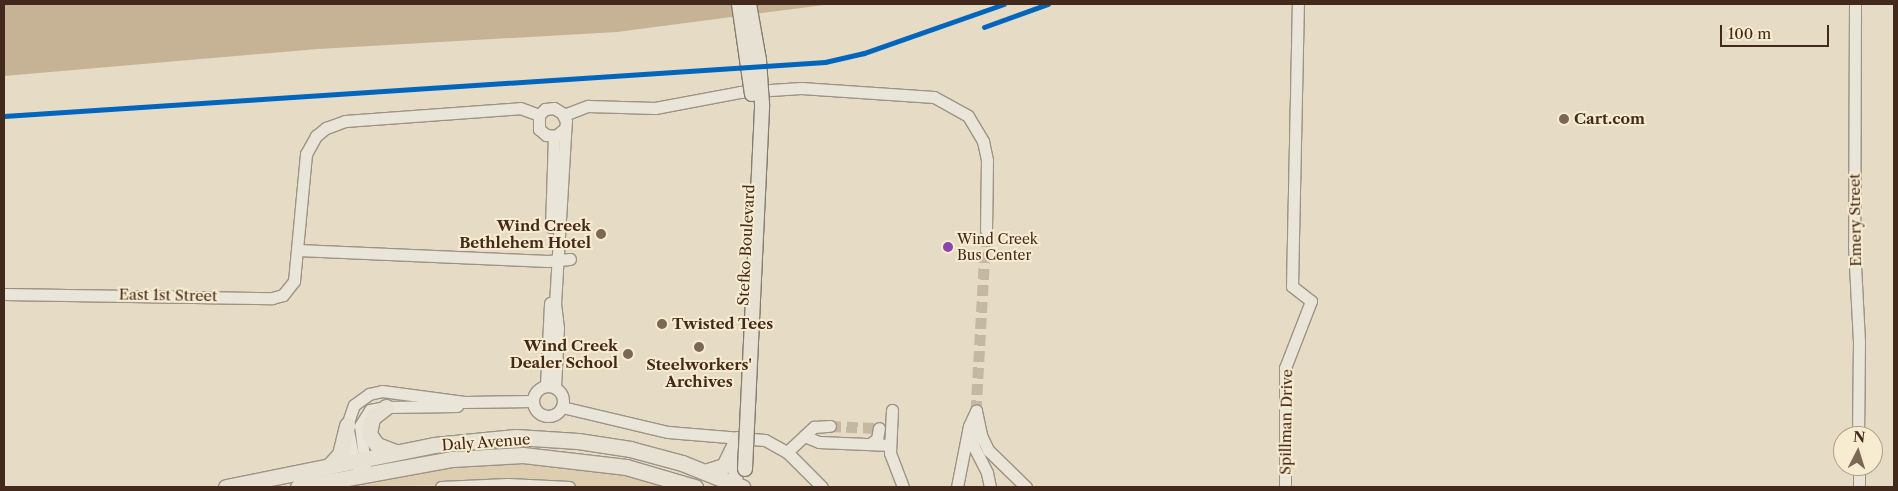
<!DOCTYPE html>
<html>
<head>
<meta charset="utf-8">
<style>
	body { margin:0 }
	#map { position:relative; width:1898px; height:491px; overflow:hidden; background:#e6dcc5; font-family:"Libre Caslon Text",serif }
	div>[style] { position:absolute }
	.green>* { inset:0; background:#ddceaf }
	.water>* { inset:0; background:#c6b396 }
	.minor-tunnel>* { height:11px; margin-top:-5.5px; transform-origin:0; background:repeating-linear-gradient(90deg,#c5b8a3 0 11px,transparent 0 16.5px) }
	.roads { filter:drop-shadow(1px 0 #9d9385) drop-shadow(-1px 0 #9d9385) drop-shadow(0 1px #9d9385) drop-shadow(0 -1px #9d9385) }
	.minor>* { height:11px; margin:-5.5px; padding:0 5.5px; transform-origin:5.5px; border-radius:5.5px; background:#eae5d9 }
	.minor>.ring { margin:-5.5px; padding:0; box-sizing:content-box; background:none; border:11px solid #eae5d9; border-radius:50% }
	.major>* { height:14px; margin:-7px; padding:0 7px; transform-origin:7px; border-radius:7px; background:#e6e1d3 }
	.highway>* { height:15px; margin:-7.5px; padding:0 7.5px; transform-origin:7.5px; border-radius:7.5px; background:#e6e1d3 }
	.bridges { filter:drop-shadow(1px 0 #857c6f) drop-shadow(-1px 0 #857c6f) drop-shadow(0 1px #857c6f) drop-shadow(0 -1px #857c6f) }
	.major-bridge>* { height:14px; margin:-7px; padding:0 7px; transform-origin:7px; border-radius:7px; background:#e6e1d3 }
	.rail-1>* { height:5px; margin:-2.5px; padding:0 2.5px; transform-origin:2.5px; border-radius:2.5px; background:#0065bd }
	.dots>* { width:14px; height:14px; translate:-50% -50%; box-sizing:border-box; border:2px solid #f8ecd0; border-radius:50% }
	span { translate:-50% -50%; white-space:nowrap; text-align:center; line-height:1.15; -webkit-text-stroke:4px #f8ecd0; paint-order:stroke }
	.bus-label { font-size:14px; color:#43281c }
	.left { translate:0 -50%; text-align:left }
	.poi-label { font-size:15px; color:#43281c; font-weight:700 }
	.right { translate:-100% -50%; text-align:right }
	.street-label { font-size:15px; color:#43281c }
	.frame { position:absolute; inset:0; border:5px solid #43281c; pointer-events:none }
	.north { position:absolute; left:1833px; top:426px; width:50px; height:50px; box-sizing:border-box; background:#f8ecd0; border:1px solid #b09e88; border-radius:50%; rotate:5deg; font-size:14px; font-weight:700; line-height:20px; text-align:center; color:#43281c }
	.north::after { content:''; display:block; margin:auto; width:18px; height:22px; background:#7c6757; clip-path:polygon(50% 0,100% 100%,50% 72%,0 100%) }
	.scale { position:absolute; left:1720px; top:25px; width:109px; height:22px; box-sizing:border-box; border:2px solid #43281c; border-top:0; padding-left:6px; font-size:15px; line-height:18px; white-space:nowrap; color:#43281c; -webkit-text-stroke:4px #f8ecd0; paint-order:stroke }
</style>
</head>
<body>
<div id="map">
	<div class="green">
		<i style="clip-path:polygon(550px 460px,628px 472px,678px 487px,585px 487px,559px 483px,320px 487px,481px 461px)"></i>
	</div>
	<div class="water">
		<i style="clip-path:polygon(4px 4px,832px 4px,617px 32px,318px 49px,4px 76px)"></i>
	</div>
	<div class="minor-tunnel">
		<i style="left:976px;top:411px;width:181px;rotate:-86.8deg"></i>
		<i style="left:830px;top:426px;width:46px;rotate:2.5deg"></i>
	</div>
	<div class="roads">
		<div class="minor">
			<i style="left:1855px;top:4px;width:242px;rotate:90.2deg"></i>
			<i style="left:1854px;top:246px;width:96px;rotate:87deg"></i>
			<i style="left:1859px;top:342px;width:94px;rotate:90.6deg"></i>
			<i style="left:564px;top:115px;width:26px;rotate:-21deg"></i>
			<i style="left:588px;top:106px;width:67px;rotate:1.7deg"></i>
			<i style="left:655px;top:108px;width:86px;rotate:-10.7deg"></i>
			<i style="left:740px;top:92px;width:61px;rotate:-3.8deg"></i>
			<i style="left:801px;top:88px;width:133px;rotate:3.9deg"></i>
			<i style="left:934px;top:97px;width:39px;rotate:29deg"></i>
			<i style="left:968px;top:116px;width:29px;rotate:59deg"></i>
			<i style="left:983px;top:141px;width:19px;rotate:78deg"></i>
			<i style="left:987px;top:160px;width:70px;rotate:90.8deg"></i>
			<i style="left:551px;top:227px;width:91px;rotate:-88.1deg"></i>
			<i style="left:298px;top:250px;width:250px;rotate:2.5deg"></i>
			<i style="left:548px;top:261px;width:22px;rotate:-5deg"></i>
			<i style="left:4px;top:294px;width:268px;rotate:0.9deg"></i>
			<i style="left:272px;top:298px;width:11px;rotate:-15deg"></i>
			<i style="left:283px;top:295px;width:18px;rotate:-52deg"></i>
			<i style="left:294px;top:281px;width:128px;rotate:-84.6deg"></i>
			<i style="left:306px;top:154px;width:21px;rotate:-61deg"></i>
			<i style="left:316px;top:136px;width:13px;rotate:-39deg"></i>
			<i style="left:326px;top:128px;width:20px;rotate:-20deg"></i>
			<i style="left:345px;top:121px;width:175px;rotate:-4.2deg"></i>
			<i style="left:520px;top:108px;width:20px;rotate:20deg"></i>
			<i class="ring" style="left:533px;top:386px;width:19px;height:19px"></i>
			<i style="left:546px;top:386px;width:83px;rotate:-87.2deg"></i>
			<i style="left:555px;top:387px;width:59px;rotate:-87.1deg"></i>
			<i style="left:558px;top:328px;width:24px;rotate:-97deg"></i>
			<i style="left:555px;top:304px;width:183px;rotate:-86.6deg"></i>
			<i style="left:566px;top:121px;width:9px;rotate:-117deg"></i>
			<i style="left:562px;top:113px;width:9px;rotate:-148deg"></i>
			<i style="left:554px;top:108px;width:9px;rotate:174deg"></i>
			<i style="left:545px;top:109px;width:8px;rotate:135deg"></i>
			<i style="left:539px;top:115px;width:14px;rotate:90deg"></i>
			<i style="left:539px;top:129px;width:9px;rotate:41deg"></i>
			<i style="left:546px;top:135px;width:10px;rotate:6deg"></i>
			<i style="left:556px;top:136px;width:9px;rotate:-41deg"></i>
			<i style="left:562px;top:407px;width:109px;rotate:13.3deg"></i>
			<i style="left:668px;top:432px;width:97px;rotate:4.7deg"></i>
			<i style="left:765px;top:440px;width:25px;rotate:29deg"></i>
			<i style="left:787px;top:452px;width:49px;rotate:45deg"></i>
			<i style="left:892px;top:410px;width:43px;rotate:92.7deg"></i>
			<i style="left:890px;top:453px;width:36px;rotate:69deg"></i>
			<i style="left:972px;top:429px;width:18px;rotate:84deg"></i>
			<i style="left:974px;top:447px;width:29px;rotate:63deg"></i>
			<i style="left:987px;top:473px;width:14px;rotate:78deg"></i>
			<i style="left:804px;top:436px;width:16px;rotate:22deg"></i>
			<i style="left:819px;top:442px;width:71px;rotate:2.4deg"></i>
			<i style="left:870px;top:444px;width:9px;rotate:-36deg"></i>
			<i style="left:877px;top:439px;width:11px;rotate:-80deg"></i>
			<i style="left:787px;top:452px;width:37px;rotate:-43deg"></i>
			<i style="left:814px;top:427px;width:16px;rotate:-4deg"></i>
			<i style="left:365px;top:465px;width:39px;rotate:-97deg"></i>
			<i style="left:360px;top:426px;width:19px;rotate:-58deg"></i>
			<i style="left:370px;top:410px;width:16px;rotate:-11deg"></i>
			<i style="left:386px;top:407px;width:71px;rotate:-0.8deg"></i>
			<i style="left:1859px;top:466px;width:21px;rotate:90deg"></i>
			<i style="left:363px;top:474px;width:16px;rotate:-125deg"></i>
			<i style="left:354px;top:461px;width:37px;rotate:-101deg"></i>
			<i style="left:347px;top:425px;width:21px;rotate:-71deg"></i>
			<i style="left:354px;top:405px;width:19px;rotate:-36deg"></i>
			<i style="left:369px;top:394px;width:13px;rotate:-13deg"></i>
			<i style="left:382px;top:391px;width:83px;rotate:7.6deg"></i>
			<i style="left:464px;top:402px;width:69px;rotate:-0.8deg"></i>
			<i style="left:441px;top:487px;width:67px;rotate:-2.6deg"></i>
			<i style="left:508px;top:484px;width:61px;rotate:2.8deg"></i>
			<i style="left:957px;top:487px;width:62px;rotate:-78.9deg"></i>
			<i style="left:969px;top:426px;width:17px;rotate:-65deg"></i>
			<i style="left:976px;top:411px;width:25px;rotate:78deg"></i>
			<i style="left:981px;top:435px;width:17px;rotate:65deg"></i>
			<i style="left:988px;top:450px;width:53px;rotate:44.2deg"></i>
			<i style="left:1285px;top:487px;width:119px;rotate:-90deg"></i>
			<i style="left:1285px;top:368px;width:72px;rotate:-68.8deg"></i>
			<i style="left:1311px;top:301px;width:24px;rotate:-142deg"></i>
			<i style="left:1292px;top:286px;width:282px;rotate:-88.8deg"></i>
		</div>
		<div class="major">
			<i style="left:735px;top:487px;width:46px;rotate:-87.5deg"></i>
		</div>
		<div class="highway">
			<i style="left:386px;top:407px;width:18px;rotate:142deg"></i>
			<i style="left:372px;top:418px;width:16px;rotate:101deg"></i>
			<i style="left:369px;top:434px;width:14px;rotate:54deg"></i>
			<i style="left:377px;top:445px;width:19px;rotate:21deg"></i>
			<i style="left:328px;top:467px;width:18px;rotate:-47deg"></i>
			<i style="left:340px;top:454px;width:30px;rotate:-76deg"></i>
			<i style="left:705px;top:472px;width:20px;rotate:-18deg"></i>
			<i style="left:724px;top:466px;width:30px;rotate:-64deg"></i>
			<i style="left:226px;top:487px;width:212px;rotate:-11.4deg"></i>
			<i style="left:434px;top:445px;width:82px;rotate:-5.6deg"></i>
			<i style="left:516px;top:437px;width:62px;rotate:3.7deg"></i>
			<i style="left:578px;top:441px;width:53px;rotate:8.7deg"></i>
			<i style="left:630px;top:449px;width:54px;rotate:15.1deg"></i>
			<i style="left:682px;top:463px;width:65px;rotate:21.8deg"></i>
			<i style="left:298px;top:487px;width:157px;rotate:-10.3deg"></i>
			<i style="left:452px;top:459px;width:71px;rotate:-3.2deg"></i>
			<i style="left:523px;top:455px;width:104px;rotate:6.6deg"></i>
			<i style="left:626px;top:467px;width:72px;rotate:16.2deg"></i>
		</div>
	</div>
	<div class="bridges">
		<div class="major-bridge">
			<i style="left:739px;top:4px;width:91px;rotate:81.8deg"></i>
			<i style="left:745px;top:469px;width:365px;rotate:-87.3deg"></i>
			<i style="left:762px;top:104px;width:44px;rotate:-93.9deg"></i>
			<i style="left:759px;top:60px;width:57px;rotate:-100.1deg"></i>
		</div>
	</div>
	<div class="rail-1">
		<i style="left:984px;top:27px;width:68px;rotate:-19.8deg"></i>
		<i style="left:4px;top:116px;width:823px;rotate:-3.76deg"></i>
		<i style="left:825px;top:62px;width:40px;rotate:-13deg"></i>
		<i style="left:864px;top:53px;width:148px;rotate:-19.3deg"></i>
	</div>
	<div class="dots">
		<i style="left:1564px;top:119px;background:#7c6757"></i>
		<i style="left:601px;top:234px;background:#7c6757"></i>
		<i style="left:948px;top:247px;background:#8e44ad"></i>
		<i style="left:662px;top:324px;background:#7c6757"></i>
		<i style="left:699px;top:347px;background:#7c6757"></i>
		<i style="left:628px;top:354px;background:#7c6757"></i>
	</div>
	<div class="bus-label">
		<span class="left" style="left:957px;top:247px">Wind Creek<br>Bus Center</span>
	</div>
	<div class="poi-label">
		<span class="left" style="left:1574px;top:119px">Cart.com</span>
		<span class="right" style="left:591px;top:234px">Wind Creek<br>Bethlehem Hotel</span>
		<span class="left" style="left:672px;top:324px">Twisted Tees</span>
		<span class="right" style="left:618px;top:354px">Wind Creek<br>Dealer School</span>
		<span style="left:699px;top:373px">Steelworkers'<br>Archives</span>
	</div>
	<div class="street-label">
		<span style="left:1855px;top:220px;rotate:-91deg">Emery Street</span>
		<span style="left:746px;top:245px;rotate:-87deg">Stefko Boulevard</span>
		<span style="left:168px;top:295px;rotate:1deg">East 1st Street</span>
		<span style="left:1286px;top:422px;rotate:-89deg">Spillman Drive</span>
		<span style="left:486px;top:442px;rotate:-4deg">Daly Avenue</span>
	</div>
	<div class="frame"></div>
	<div class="north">N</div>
	<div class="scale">100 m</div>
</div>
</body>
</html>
